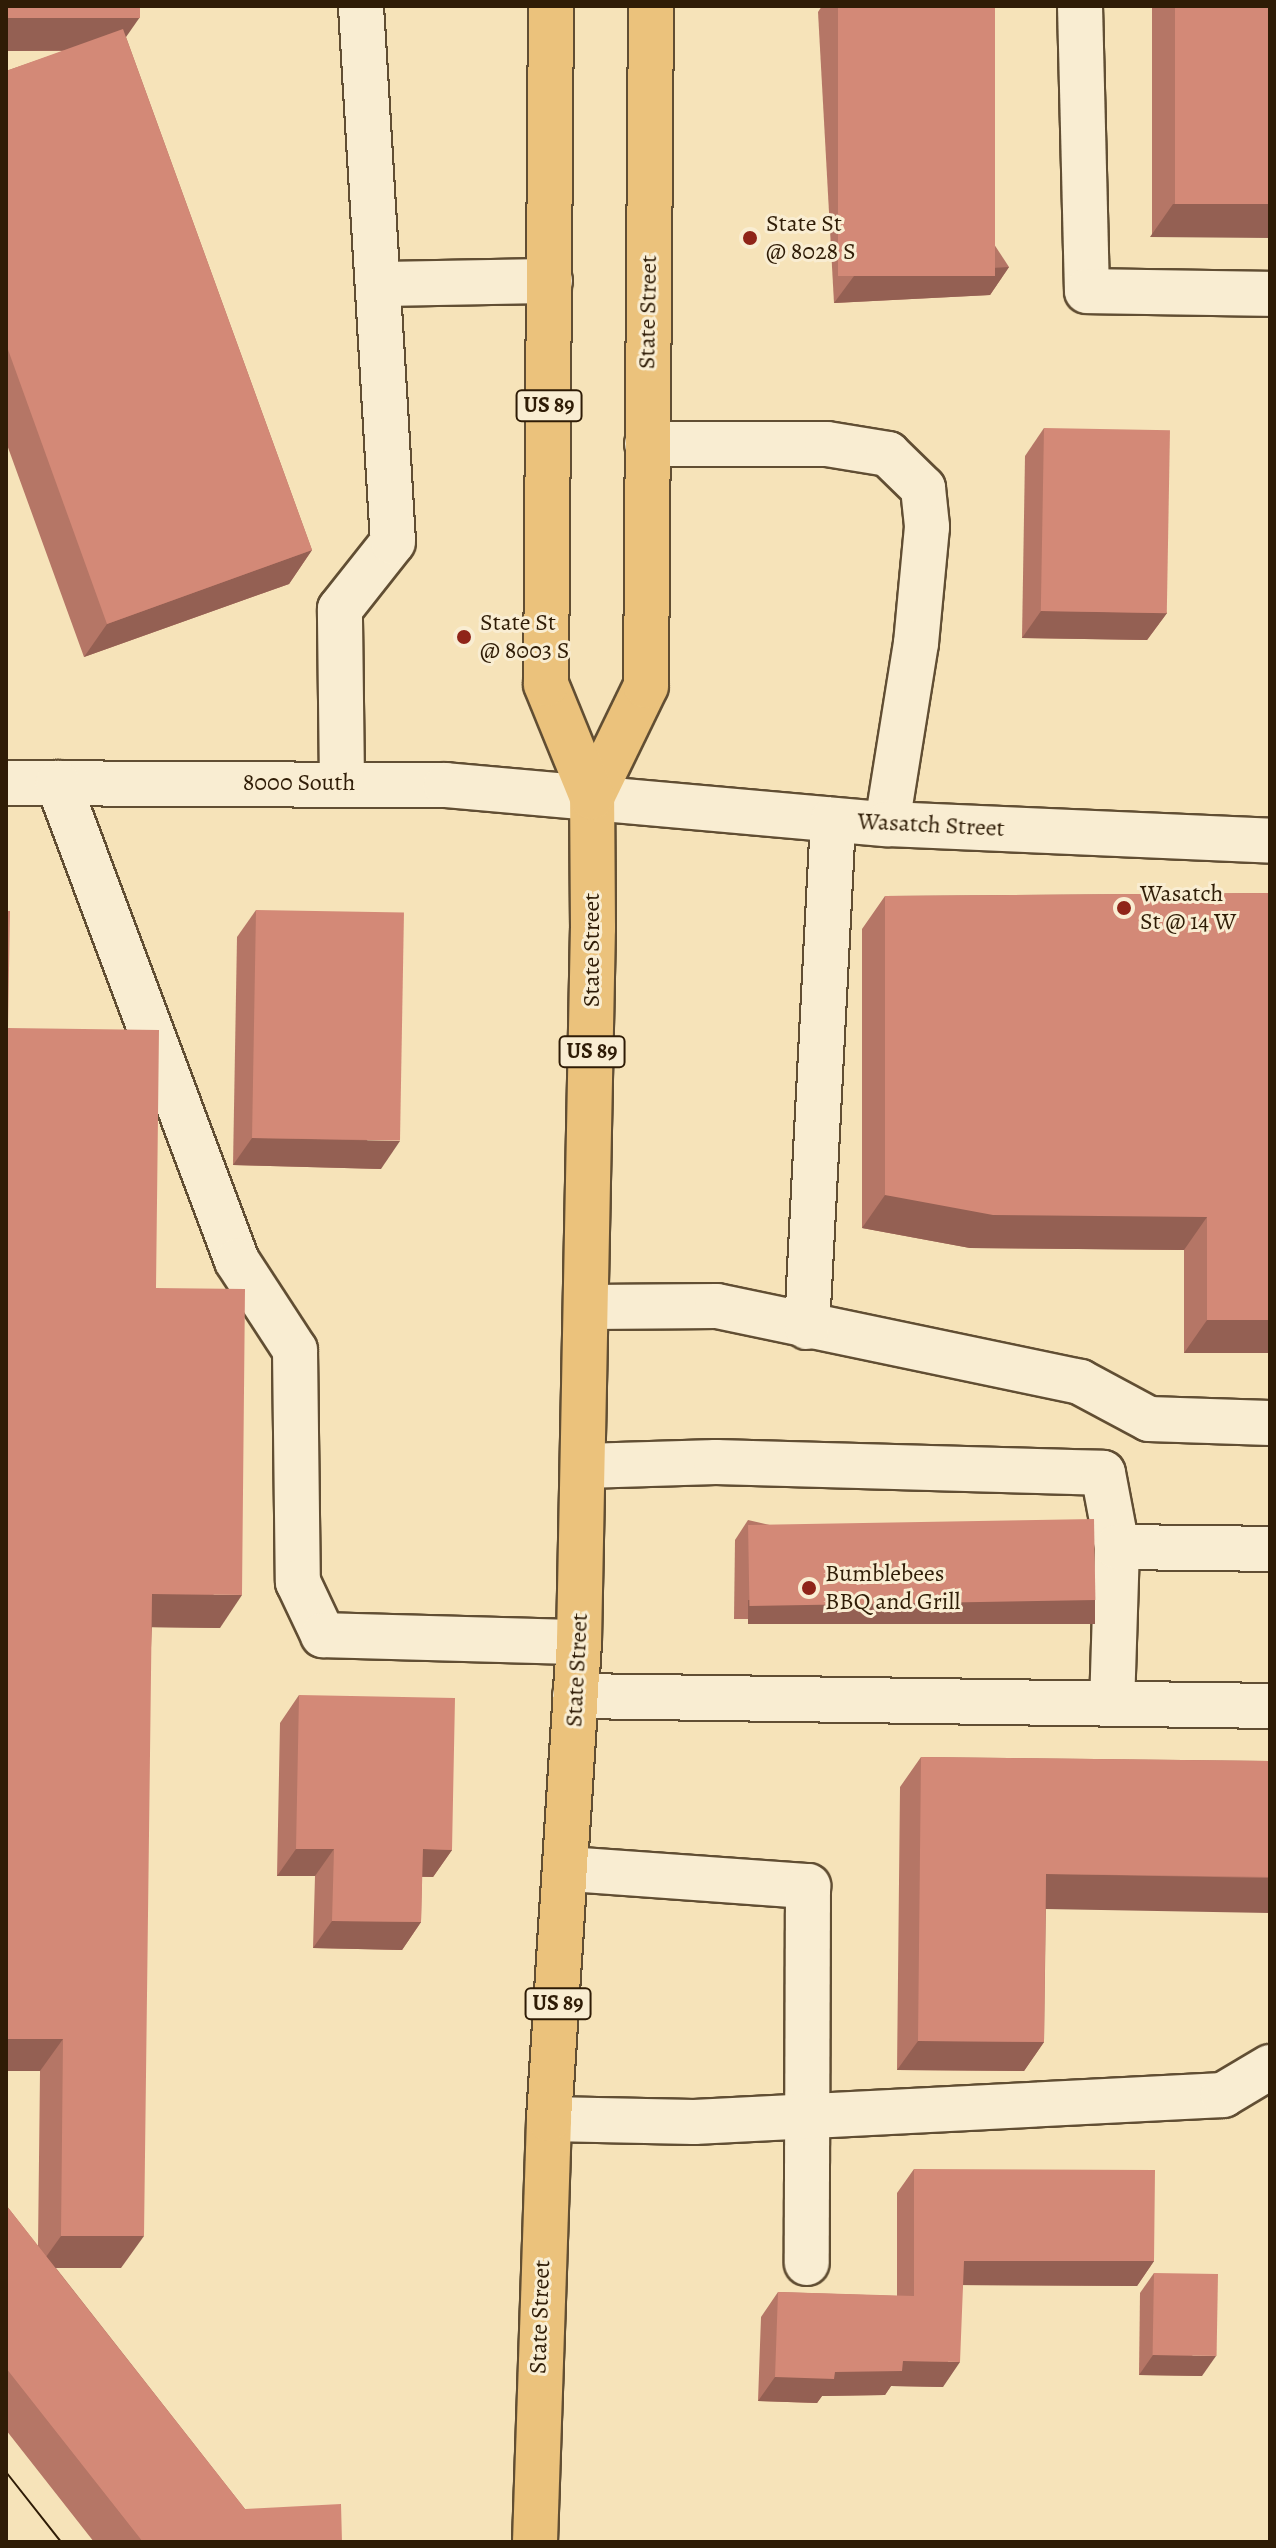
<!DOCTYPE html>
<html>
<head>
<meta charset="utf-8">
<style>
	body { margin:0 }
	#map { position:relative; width:1276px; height:2548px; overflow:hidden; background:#f6e3b9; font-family:Alegreya,serif }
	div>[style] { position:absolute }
	.roads { filter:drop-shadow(2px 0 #614e33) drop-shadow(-2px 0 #614e33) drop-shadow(0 2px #614e33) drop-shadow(0 -2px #614e33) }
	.minor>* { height:44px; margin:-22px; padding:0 22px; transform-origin:22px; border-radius:22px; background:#f9edd2 }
	.major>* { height:44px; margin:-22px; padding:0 22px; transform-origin:22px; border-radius:22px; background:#ebc27c }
	.tram>* { height:2px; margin:-1px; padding:0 1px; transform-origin:1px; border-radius:1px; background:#2f1c06 }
	.wall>* { inset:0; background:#b57666; transform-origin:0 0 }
	.shaded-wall>* { inset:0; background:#946053; transform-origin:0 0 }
	.building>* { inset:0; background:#d38977; transform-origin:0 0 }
	.dots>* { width:22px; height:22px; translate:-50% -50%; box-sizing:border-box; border:4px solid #f9edd2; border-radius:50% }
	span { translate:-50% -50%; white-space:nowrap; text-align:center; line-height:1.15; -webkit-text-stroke:6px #f9edd2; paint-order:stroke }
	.shield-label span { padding:2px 6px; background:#f9edd2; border:2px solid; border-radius:6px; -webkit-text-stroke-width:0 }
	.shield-label { font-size:22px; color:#2f1c06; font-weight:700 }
	.poi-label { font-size:24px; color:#2f1c06 }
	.left { translate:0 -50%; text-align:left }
	.street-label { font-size:24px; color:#2f1c06 }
	.frame { position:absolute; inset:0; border:8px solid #2f1c06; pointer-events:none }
</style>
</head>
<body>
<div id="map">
	<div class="roads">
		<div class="minor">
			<i style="left:1080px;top:6px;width:285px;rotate:88.6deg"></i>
			<i style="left:1087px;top:291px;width:183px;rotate:0.9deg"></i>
			<i style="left:378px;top:284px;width:172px;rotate:-1deg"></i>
			<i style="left:647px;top:444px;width:180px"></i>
			<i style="left:827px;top:444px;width:62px;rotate:9.3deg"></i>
			<i style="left:888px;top:454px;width:49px;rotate:44.2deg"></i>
			<i style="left:923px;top:488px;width:39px;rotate:84deg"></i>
			<i style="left:927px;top:527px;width:117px;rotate:95.4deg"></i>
			<i style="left:916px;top:643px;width:183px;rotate:99.1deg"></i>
			<i style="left:6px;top:783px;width:440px;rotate:0.3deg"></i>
			<i style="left:446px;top:785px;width:443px;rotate:5.1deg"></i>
			<i style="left:887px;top:824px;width:383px;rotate:2.5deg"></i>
			<i style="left:58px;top:783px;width:510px;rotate:69.47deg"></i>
			<i style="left:237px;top:1261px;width:106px;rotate:56.9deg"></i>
			<i style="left:295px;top:1350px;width:232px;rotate:89.3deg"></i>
			<i style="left:298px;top:1582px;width:59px;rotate:64.7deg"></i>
			<i style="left:323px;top:1635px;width:256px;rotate:1.6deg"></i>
			<i style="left:342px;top:783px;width:174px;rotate:-90.7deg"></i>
			<i style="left:340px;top:609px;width:85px;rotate:-51.7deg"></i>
			<i style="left:393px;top:542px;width:537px;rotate:-93.42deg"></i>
			<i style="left:589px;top:1307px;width:128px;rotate:-0.4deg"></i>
			<i style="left:717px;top:1306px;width:371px;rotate:11.8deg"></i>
			<i style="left:1080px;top:1382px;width:78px;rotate:28.2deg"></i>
			<i style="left:1149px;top:1419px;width:121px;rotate:1.9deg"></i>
			<i style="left:807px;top:1327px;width:508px;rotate:-87.06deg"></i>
			<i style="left:584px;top:1466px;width:132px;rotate:-1.7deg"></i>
			<i style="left:716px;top:1462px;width:387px;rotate:1.6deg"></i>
			<i style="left:1103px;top:1473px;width:75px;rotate:79.3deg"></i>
			<i style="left:1117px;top:1547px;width:155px;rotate:91.8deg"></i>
			<i style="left:1117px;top:1547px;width:153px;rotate:0.7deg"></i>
			<i style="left:575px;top:1696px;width:695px;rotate:0.82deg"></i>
			<i style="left:568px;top:1869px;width:241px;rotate:4.1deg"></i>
			<i style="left:808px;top:1886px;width:377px;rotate:90.2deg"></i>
			<i style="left:549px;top:2119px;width:145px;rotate:1.2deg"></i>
			<i style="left:694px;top:2122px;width:530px;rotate:-2.92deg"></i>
			<i style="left:1223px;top:2095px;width:55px;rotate:-30.8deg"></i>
		</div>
		<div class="major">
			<i style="left:592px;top:797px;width:123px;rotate:-64.1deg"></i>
			<i style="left:646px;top:686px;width:680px;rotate:-89.58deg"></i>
			<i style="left:535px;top:2542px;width:423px;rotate:-88.1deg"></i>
			<i style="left:549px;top:2119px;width:478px;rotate:-86.4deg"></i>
			<i style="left:579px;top:1642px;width:714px;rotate:-88.88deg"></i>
			<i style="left:593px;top:928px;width:131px;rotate:-90.4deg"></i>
			<i style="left:592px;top:797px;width:122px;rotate:-112.2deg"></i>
			<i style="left:546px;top:684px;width:678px;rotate:-89.58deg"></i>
		</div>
	</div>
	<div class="tram">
		<i style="left:6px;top:2472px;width:89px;rotate:51.8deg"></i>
	</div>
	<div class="wall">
		<i style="clip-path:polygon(6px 6px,126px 37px,312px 550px,289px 584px,84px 657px,6px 442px,6px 71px,64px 51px,6px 51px)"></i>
		<i style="clip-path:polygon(822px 6px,838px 6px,1009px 267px,990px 295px,834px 303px,818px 12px)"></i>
		<i style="left:1152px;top:6px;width:118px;height:231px"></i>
		<i style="clip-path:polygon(1044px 428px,1167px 613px,1147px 640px,1022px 638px,1025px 456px)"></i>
		<i style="clip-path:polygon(1270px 893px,1270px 1353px,1184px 1353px,1184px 1250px,970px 1248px,862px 1228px,862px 929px,885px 896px)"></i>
		<i style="clip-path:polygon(256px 910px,381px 1169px,233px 1165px,237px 937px)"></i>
		<i style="clip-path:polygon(8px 1028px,156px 1288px,220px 1628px,152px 1627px,121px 2268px,56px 2268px,245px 2509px,342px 2542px,94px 2542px,6px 2430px,6px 2205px,38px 2246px,40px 2071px,6px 2071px)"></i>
		<i style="clip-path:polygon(748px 1520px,1095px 1600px,1081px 1619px,734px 1619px,735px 1540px)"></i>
		<i style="clip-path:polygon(299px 1695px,452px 1850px,433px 1877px,422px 1877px,421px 1922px,402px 1950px,313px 1948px,315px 1876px,277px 1876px,280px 1723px)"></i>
		<i style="clip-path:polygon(921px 1757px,1270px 1761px,1270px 1906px,1046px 1903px,1044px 2042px,1024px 2071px,897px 2070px,900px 1787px)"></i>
		<i style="clip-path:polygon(914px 2169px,1154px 2261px,1137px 2286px,963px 2285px,943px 2387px,891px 2386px,885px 2395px,822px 2396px,817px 2403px,758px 2401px,761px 2317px,778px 2292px,897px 2296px,897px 2193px)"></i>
		<i style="clip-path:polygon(1154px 2273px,1202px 2376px,1139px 2375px,1140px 2293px)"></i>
	</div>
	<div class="shaded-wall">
		<i style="clip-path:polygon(140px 17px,117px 50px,6px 51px,6px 18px)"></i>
		<i style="clip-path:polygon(1173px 204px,1270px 204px,1270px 238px,1150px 237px)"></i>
		<i style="clip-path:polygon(1009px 267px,990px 295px,834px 303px,854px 276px)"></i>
		<i style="clip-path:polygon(312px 550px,289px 584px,84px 657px,107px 624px)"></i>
		<i style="clip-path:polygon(1041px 611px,1167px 613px,1147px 640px,1022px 638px)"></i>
		<i style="clip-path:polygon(252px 1138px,400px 1141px,381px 1169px,233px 1165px)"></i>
		<i style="clip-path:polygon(885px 1195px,1207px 1217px,1184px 1250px,970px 1248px,862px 1228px)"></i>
		<i style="clip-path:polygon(1207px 1320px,1270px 1320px,1270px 1353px,1184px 1353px)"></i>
		<i style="clip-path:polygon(152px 1594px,242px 1595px,220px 1628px,130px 1627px)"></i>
		<i style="left:748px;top:1600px;width:347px;height:24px"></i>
		<i style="clip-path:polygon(296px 1849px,334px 1849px,315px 1876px,277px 1876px)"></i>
		<i style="clip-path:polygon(423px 1849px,452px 1850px,433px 1877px,404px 1876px)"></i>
		<i style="left:1046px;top:1874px;width:224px;height:35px;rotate:1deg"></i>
		<i style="clip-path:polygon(332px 1921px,421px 1922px,402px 1950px,313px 1948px)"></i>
		<i style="clip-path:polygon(6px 2039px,63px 2039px,40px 2071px,6px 2071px)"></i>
		<i style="clip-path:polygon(918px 2041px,1044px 2042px,1024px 2071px,897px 2070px)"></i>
		<i style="clip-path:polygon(61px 2236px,144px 2236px,121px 2268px,38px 2268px)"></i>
		<i style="clip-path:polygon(964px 2261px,1154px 2261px,1137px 2286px,947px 2285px)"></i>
		<i style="clip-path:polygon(1153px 2355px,1216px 2356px,1202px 2376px,1139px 2375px)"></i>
		<i style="clip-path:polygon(903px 2361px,960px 2362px,943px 2387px,891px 2386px,885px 2395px,822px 2396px,817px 2403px,758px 2401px,775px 2377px)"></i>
	</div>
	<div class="building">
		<i style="left:6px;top:6px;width:134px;height:12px"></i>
		<i style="left:838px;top:6px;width:157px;height:270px"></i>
		<i style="left:1175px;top:6px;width:95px;height:198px"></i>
		<i style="clip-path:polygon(123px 29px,312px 550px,107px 624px,6px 344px,6px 71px)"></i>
		<i style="left:1044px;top:428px;width:126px;height:183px;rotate:1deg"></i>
		<i style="clip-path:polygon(1270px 893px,1270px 1320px,1207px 1320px,1207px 1217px,993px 1215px,885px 1195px,885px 896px)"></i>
		<i style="left:256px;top:910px;width:148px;height:228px;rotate:1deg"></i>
		<i style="clip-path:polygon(6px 911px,10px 911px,8px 1028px,159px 1030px,156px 1288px,245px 1289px,242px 1595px,152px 1594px,144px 2236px,61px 2236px,63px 2039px,6px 2039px)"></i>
		<i style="left:1094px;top:1519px;width:81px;height:346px;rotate:89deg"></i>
		<i style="clip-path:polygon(299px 1695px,455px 1698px,452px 1850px,423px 1849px,421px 1922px,332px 1921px,334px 1849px,296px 1849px)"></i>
		<i style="clip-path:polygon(921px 1757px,1270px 1761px,1270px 1877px,1046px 1874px,1044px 2042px,918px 2041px)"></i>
		<i style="clip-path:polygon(914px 2169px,1155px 2170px,1154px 2261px,964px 2261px,960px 2362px,903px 2361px,902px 2371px,835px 2372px,834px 2379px,775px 2377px,778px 2292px,914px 2296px)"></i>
		<i style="clip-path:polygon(6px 2205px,245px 2509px,341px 2504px,342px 2542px,143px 2542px,6px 2368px)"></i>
		<i style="left:1154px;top:2273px;width:64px;height:82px;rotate:1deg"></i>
	</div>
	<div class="dots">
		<i style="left:750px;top:238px;background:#8f2418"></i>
		<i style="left:464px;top:637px;background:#8f2418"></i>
		<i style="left:1124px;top:908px;background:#8f2418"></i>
		<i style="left:809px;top:1588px;background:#8f2418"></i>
	</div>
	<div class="shield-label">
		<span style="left:549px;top:406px">US 89</span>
		<span style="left:592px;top:1052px">US 89</span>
		<span style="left:558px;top:2004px">US 89</span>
	</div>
	<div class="poi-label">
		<span class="left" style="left:766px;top:238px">State St<br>@ 8028 S</span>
		<span class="left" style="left:480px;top:637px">State St<br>@ 8003 S</span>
		<span class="left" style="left:1140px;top:908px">Wasatch<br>St @ 14 W</span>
		<span class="left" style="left:825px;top:1588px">Bumblebees<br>BBQ and Grill</span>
	</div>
	<div class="street-label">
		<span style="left:648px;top:312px;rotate:-89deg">State Street</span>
		<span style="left:299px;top:783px">8000 South</span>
		<span style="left:931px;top:825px;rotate:3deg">Wasatch Street</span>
		<span style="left:592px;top:950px;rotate:-90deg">State Street</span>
		<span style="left:577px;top:1670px;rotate:-87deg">State Street</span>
		<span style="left:540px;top:2317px;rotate:-88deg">State Street</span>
	</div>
	<div class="frame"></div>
</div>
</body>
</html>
